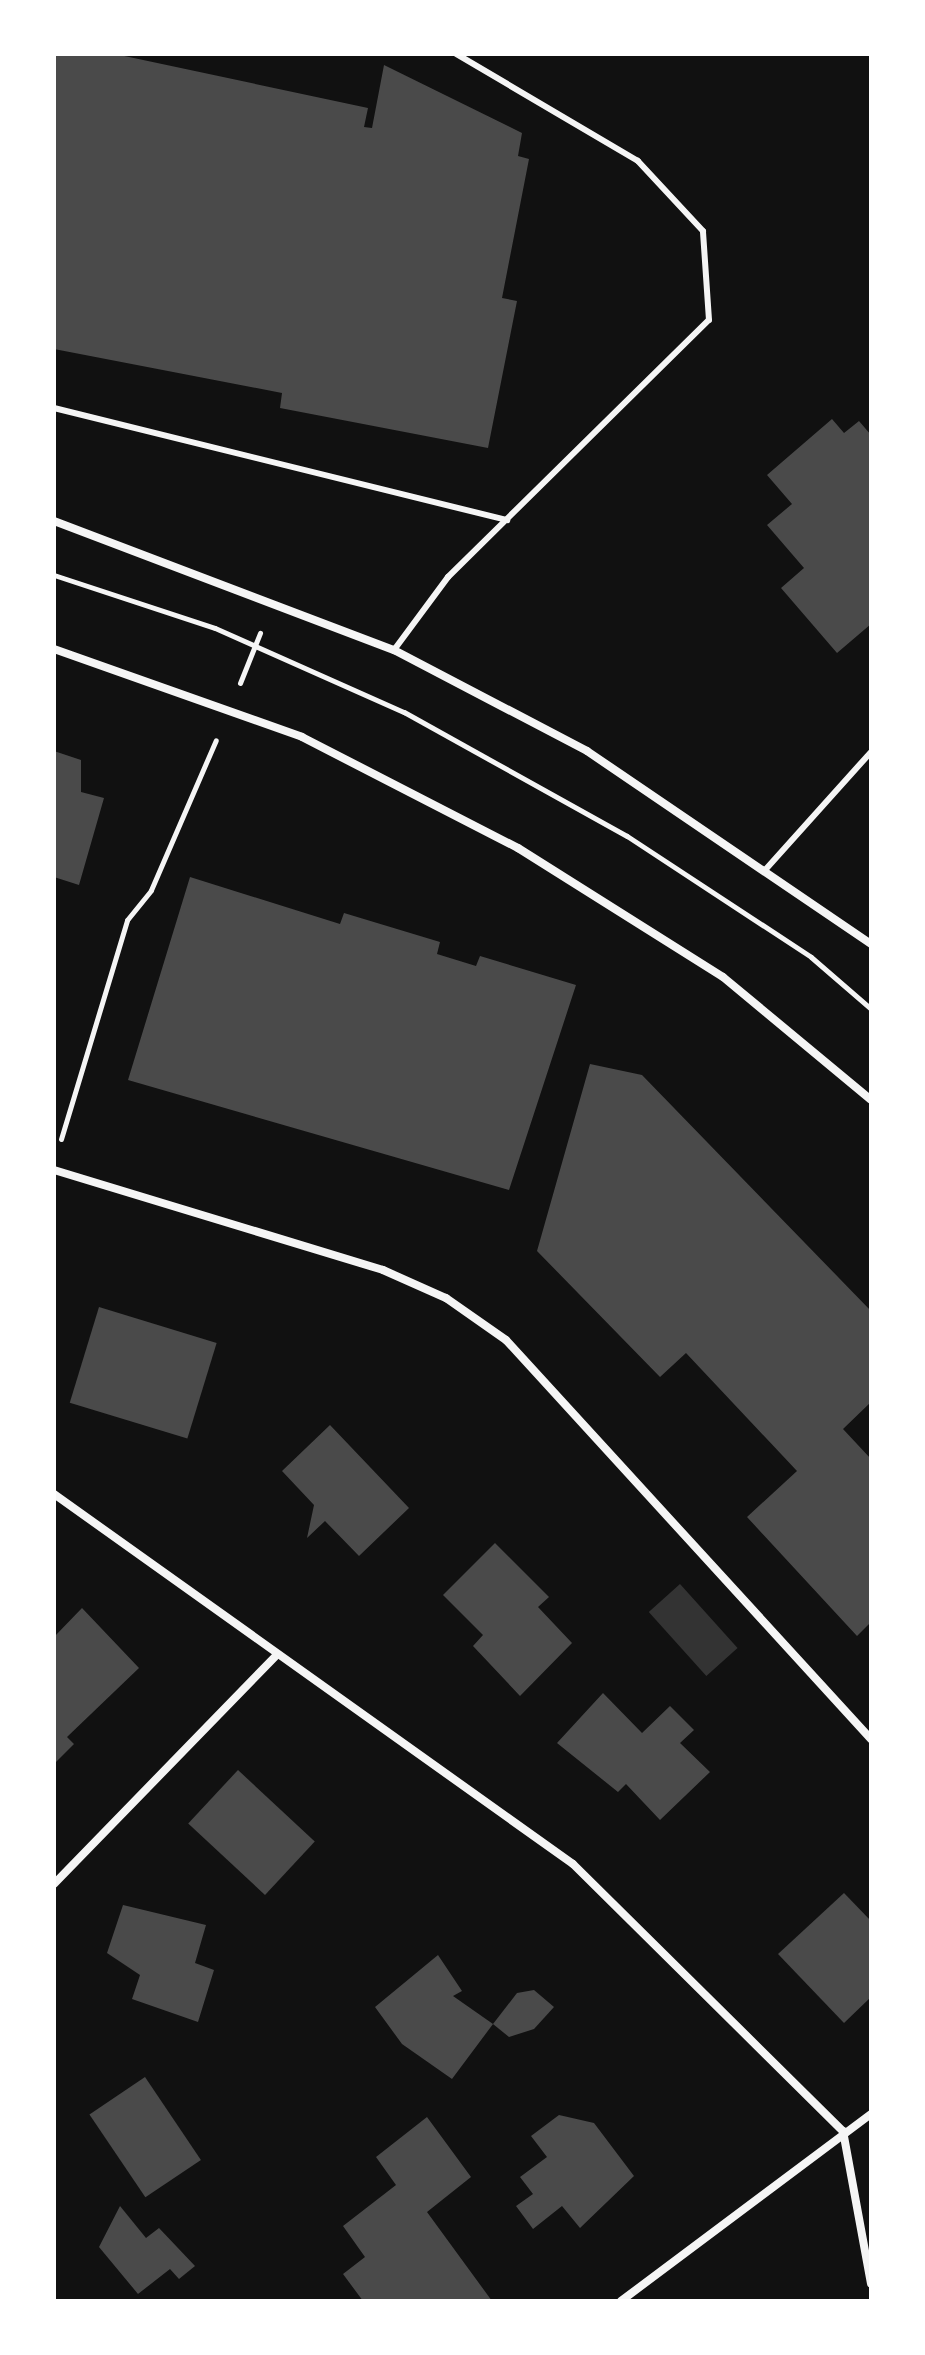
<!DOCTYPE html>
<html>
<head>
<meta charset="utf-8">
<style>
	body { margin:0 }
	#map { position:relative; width:925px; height:2355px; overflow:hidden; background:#111; font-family:"PT Serif",serif }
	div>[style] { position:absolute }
	.water>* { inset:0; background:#333; transform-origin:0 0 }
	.building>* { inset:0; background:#4a4a4a; transform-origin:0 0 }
	.path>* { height:5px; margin:-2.5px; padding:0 2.5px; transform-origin:2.5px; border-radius:2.5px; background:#f5f5f5 }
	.service>* { height:6px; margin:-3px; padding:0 3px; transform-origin:3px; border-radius:3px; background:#f5f5f5 }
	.minor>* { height:8px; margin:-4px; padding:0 4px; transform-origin:4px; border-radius:4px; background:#f5f5f5 }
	span { translate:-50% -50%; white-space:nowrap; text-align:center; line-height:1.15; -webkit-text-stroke:6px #fff; paint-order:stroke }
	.frame { position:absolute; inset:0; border:56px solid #fff; pointer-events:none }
</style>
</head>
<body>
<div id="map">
	<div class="water">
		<i style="left:680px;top:1584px;width:86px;height:42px;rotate:48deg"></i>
	</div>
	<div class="building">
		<i style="clip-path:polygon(54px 54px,115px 54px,368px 108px,364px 127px,372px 128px,384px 65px,522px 133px,518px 156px,529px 159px,502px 298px,517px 301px,488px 448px,280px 408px,282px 393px,54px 349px)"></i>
		<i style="clip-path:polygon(832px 419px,844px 433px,859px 421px,871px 435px,871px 624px,837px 653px,781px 588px,804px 568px,767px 525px,792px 504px,767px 475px)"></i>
		<i style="clip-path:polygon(54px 751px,81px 760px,81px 792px,104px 798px,79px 885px,54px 877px)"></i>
		<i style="clip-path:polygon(190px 877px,340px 924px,344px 913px,440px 942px,437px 954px,476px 966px,480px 956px,576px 985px,509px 1190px,128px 1080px)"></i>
		<i style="clip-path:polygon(590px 1064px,642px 1075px,871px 1311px,871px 1402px,843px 1429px,871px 1459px,871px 1622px,857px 1636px,747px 1517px,797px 1471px,686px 1353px,660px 1377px,537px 1251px)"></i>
		<i style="left:99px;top:1307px;width:123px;height:100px;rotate:17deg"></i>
		<i style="clip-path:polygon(330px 1425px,409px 1508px,359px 1556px,325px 1521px,307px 1538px,314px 1505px,282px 1471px)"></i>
		<i style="clip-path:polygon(495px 1543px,549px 1597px,538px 1607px,572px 1643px,520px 1696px,473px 1646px,483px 1635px,443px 1595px)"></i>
		<i style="clip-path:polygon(82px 1608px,139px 1668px,67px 1737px,74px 1744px,54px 1764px,54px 1637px)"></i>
		<i style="clip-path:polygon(603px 1693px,642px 1733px,670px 1706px,694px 1730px,680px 1743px,710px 1772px,660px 1820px,626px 1784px,618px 1792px,557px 1743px)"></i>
		<i style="left:238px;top:1770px;width:105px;height:73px;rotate:43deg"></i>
		<i style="clip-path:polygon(844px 1893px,871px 1921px,871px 1997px,844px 2023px,778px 1954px)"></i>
		<i style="clip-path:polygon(123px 1905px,206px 1925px,195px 1963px,214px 1970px,198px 2022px,132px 1999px,140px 1975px,107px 1953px)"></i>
		<i style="clip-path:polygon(438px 1955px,462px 1991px,453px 1996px,493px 2024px,452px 2079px,402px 2044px,375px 2007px)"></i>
		<i style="clip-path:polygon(534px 1990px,554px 2007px,534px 2029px,509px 2037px,493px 2024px,517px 1993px)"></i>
		<i style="left:145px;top:2077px;width:100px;height:67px;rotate:56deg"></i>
		<i style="clip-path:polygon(559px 2115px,594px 2123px,634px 2176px,580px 2228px,562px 2206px,533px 2229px,516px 2206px,533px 2194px,520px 2177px,547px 2157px,531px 2136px)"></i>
		<i style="clip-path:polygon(427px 2117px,471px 2177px,427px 2212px,492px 2301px,363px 2301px,343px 2274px,365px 2257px,343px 2226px,396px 2185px,376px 2157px)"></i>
		<i style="clip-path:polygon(120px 2206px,146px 2238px,159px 2228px,195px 2266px,179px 2279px,170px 2269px,138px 2294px,99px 2247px)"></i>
	</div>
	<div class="path">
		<i style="left:54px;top:575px;width:169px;rotate:18.2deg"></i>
		<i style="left:215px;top:628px;width:207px;rotate:24deg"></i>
		<i style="left:404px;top:712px;width:255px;rotate:29.1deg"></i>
		<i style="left:627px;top:836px;width:220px;rotate:33.3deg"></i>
		<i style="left:811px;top:957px;width:79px;rotate:40.9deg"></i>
		<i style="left:240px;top:683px;width:54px;rotate:-68.2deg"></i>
		<i style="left:61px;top:1139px;width:229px;rotate:-73.2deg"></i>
		<i style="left:127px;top:920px;width:38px;rotate:-51deg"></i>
		<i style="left:151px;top:890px;width:163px;rotate:-66.6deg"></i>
	</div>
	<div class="service">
		<i style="left:54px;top:408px;width:467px;rotate:13.9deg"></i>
		<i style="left:394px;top:650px;width:91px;rotate:-53.5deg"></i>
		<i style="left:448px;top:577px;width:366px;rotate:-44.6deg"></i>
		<i style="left:709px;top:320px;width:89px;rotate:-93.9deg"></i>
		<i style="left:703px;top:231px;width:96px;rotate:-132.9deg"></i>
		<i style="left:638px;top:161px;width:211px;rotate:-149.5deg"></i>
		<i style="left:766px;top:869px;width:157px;rotate:-48.1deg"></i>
	</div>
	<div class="minor">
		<i style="left:54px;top:521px;width:364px;rotate:20.8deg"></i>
		<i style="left:394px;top:650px;width:218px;rotate:27.6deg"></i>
		<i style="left:587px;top:751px;width:343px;rotate:34.2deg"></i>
		<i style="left:54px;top:649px;width:263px;rotate:19.5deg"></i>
		<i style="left:302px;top:737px;width:243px;rotate:27.2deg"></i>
		<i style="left:518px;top:848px;width:242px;rotate:32.2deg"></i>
		<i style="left:723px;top:977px;width:192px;rotate:39.7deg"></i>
		<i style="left:54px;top:1170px;width:344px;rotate:16.9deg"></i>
		<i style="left:383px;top:1270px;width:69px;rotate:24deg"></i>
		<i style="left:446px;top:1298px;width:73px;rotate:35deg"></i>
		<i style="left:506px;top:1340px;width:541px;rotate:47.55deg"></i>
		<i style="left:54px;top:1494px;width:637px;rotate:35.49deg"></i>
		<i style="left:573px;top:1864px;width:380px;rotate:44.7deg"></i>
		<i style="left:843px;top:2131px;width:155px;rotate:79.6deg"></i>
		<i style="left:54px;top:1884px;width:317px;rotate:-45.8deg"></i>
		<i style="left:621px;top:2301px;width:312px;rotate:-36.8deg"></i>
	</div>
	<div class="frame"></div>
</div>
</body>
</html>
